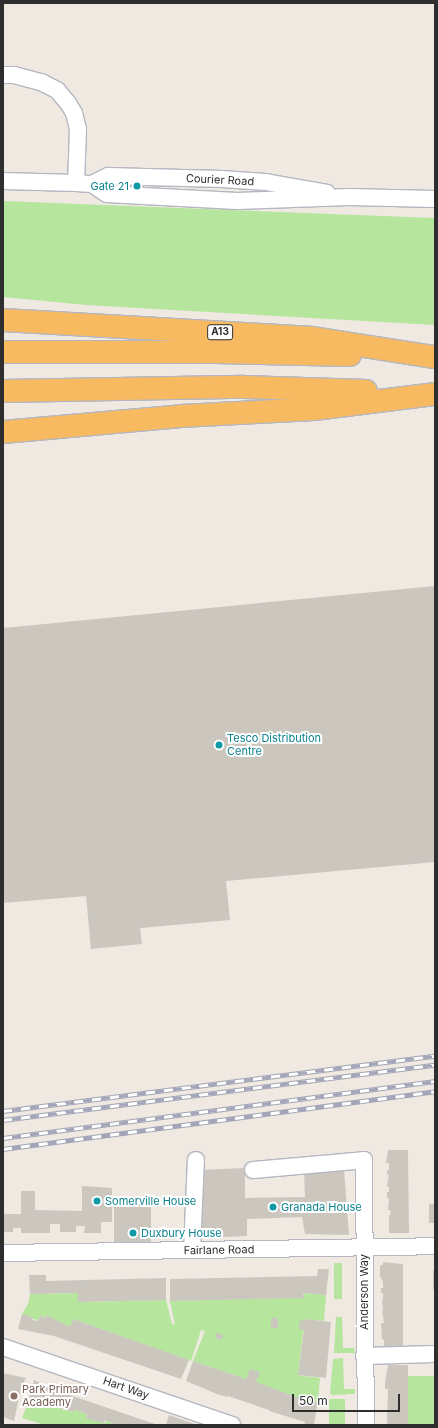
<!DOCTYPE html>
<html>
<head>
<meta charset="utf-8">
<style>
	body { margin:0 }
	#map { position:relative; width:438px; height:1428px; overflow:hidden; background:#efe9e1; font-family:Inter,sans-serif }
	div>[style] { position:absolute }
	.green>* { inset:0; background:#b6e59e; transform-origin:0 0 }
	.building>* { inset:0; background:#cbc7bf; transform-origin:0 0 }
	.roads { filter:drop-shadow(1px 0 #b4b7c1) drop-shadow(-1px 0 #b4b7c1) drop-shadow(0 1px #b4b7c1) drop-shadow(0 -1px #b4b7c1) }
	.minor>* { height:16px; margin:-8px; padding:0 8px; transform-origin:8px; border-radius:8px; background:#fff }
	.trunk>* { height:22px; margin:-11px; padding:0 11px; transform-origin:11px; border-radius:11px; background:#f8ba60 }
	.rail>* { height:4.5px; margin-top:-2.25px; transform-origin:0; background:repeating-linear-gradient(90deg,#fff 0 9px,#a3a6b8 0 18px); box-sizing:border-box; border-block:1px solid #a3a6b8 }
	.dots>* { width:11px; height:11px; translate:-50% -50%; box-sizing:border-box; border:2px solid #fff; border-radius:50% }
	span { translate:-50% -50%; white-space:nowrap; text-align:center; line-height:1.15; -webkit-text-stroke:4px #fff; paint-order:stroke }
	.shield-label span { padding:1px 3px; background:#fff; border:1px solid; border-radius:3px; -webkit-text-stroke-width:0 }
	.shield-label { font-size:10px; color:#2e2e2e; font-weight:700 }
	.street-label { font-size:11px; color:#2e2e2e }
	.culture-label { font-size:11px; color:#0d838f }
	.right { translate:-100% -50%; text-align:right }
	.left { translate:0 -50%; text-align:left }
	.education-label { font-size:11px; color:#785e54 }
	.frame { position:absolute; inset:0; border:4px solid #2e2e2e; pointer-events:none }
	.scale { position:absolute; left:292px; top:1394px; width:108px; height:18px; box-sizing:border-box; border:2px solid #2e2e2e; border-top:0; padding-left:5px; font-size:12px; line-height:14px; white-space:nowrap; color:#2e2e2e; -webkit-text-stroke:3px #fff; paint-order:stroke }
</style>
</head>
<body>
<div id="map">
	<div class="green">
		<i style="clip-path:polygon(3px 201px,435px 218px,435px 325px,86px 305px,3px 297px)"></i>
		<i style="left:334px;top:1263px;width:8px;height:36px"></i>
		<i style="clip-path:polygon(78px 1293px,79px 1302px,166px 1300px,172px 1324px,175px 1325px,170px 1301px,304px 1297px,303px 1293px,326px 1295px,324px 1321px,305px 1319px,298px 1375px,320px 1378px,318px 1401px,307px 1401px,193px 1361px,205px 1331px,201px 1330px,191px 1361px,73px 1319px,70px 1327px,47px 1316px,45px 1318px,40px 1316px,38px 1321px,22px 1314px,28px 1304px,30px 1294px)"></i>
		<i style="clip-path:polygon(336px 1317px,342px 1317px,343px 1348px,354px 1348px,355px 1353px,334px 1353px)"></i>
		<i style="clip-path:polygon(343px 1358px,344px 1389px,355px 1389px,355px 1394px,332px 1395px,330px 1393px,333px 1359px)"></i>
		<i style="left:435px;top:1376px;width:49px;height:27px;rotate:90deg"></i>
		<i style="clip-path:polygon(29px 1399px,43px 1402px,44px 1399px,56px 1404px,55px 1407px,73px 1412px,74px 1409px,87px 1414px,85px 1418px,106px 1423px,105px 1420px,117px 1425px,45px 1425px,22px 1418px)"></i>
		<i style="left:329px;top:1399px;width:16px;height:26px"></i>
	</div>
	<div class="building">
		<i style="clip-path:polygon(130px 180px,144px 182px,144px 191px,130px 192px)"></i>
		<i style="clip-path:polygon(435px 586px,435px 862px,226px 881px,230px 920px,140px 928px,142px 944px,91px 949px,86px 896px,3px 903px,3px 628px)"></i>
		<i style="clip-path:polygon(388px 1150px,408px 1150px,409px 1233px,389px 1233px,389px 1215px,391px 1215px,390px 1210px,388px 1210px,389px 1198px,387px 1198px,387px 1192px,389px 1192px,389px 1187px,387px 1187px,389px 1174px,387px 1175px,387px 1170px,389px 1170px,389px 1163px,386px 1163px)"></i>
		<i style="clip-path:polygon(245px 1168px,245px 1198px,305px 1197px,304px 1172px,344px 1169px,349px 1235px,305px 1234px,302px 1217px,247px 1219px,247px 1236px,200px 1238px,199px 1170px)"></i>
		<i style="clip-path:polygon(82px 1186px,112px 1188px,112px 1222px,101px 1222px,101px 1233px,84px 1233px,85px 1226px,76px 1226px,76px 1232px,60px 1232px,60px 1224px,50px 1224px,50px 1233px,21px 1233px,21px 1228px,13px 1228px,13px 1232px,3px 1232px,3px 1214px,21px 1214px,21px 1191px,35px 1191px,35px 1210px,82px 1211px)"></i>
		<i style="left:151px;top:1203px;width:42px;height:37px;rotate:90deg"></i>
		<i style="left:429px;top:1204px;width:6px;height:19px"></i>
		<i style="clip-path:polygon(383px 1262px,403px 1264px,403px 1346px,384px 1346px,384px 1339px,382px 1340px,381px 1323px,384px 1323px,382px 1311px,383px 1311px,382px 1300px,383px 1300px,383px 1293px,381px 1293px,381px 1288px,383px 1288px,383px 1282px,380px 1276px,380px 1265px,383px 1265px)"></i>
		<i style="clip-path:polygon(318px 1269px,329px 1269px,326px 1295px,303px 1293px,304px 1298px,170px 1301px,170px 1279px,317px 1276px)"></i>
		<i style="left:433px;top:1270px;width:2px;height:19px"></i>
		<i style="clip-path:polygon(29px 1275px,46px 1275px,46px 1281px,166px 1278px,166px 1300px,78px 1302px,78px 1293px,30px 1294px)"></i>
		<i style="clip-path:polygon(22px 1314px,33px 1317px,32px 1320px,38px 1321px,40px 1316px,45px 1318px,46px 1315px,70px 1327px,73px 1319px,189px 1360px,181px 1379px,54px 1336px,18px 1329px)"></i>
		<i style="left:271px;top:1318px;width:7px;height:10px"></i>
		<i style="clip-path:polygon(305px 1319px,331px 1322px,326px 1378px,298px 1375px,304px 1330px,299px 1329px,300px 1320px,303px 1321px)"></i>
		<i style="clip-path:polygon(217px 1333px,223px 1335px,222px 1340px,215px 1338px)"></i>
		<i style="clip-path:polygon(193px 1361px,246px 1379px,250px 1369px,260px 1372px,256px 1382px,307px 1401px,318px 1401px,314px 1425px,304px 1425px,305px 1422px,269px 1411px,269px 1410px,228px 1396px,227px 1397px,217px 1394px,186px 1381px)"></i>
		<i style="clip-path:polygon(388px 1365px,408px 1365px,408px 1425px,389px 1425px,387px 1423px,388px 1389px,385px 1389px,385px 1383px)"></i>
		<i style="clip-path:polygon(3px 1373px,26px 1378px,21px 1388px,14px 1421px,3px 1417px)"></i>
		<i style="clip-path:polygon(34px 1380px,55px 1390px,158px 1425px,117px 1425px,105px 1420px,104px 1423px,85px 1418px,87px 1414px,74px 1409px,74px 1412px,55px 1407px,56px 1404px,44px 1399px,43px 1402px,29px 1399px)"></i>
		<i style="clip-path:polygon(169px 1415px,197px 1425px,166px 1425px)"></i>
	</div>
	<div class="roads">
		<div class="minor">
			<i style="left:3px;top:75px;width:11px"></i>
			<i style="left:14px;top:75px;width:28px;rotate:15deg"></i>
			<i style="left:41px;top:82px;width:18px;rotate:27deg"></i>
			<i style="left:57px;top:90px;width:17px;rotate:50deg"></i>
			<i style="left:68px;top:103px;width:12px;rotate:59deg"></i>
			<i style="left:74px;top:113px;width:16px;rotate:76deg"></i>
			<i style="left:78px;top:129px;width:54px;rotate:92.1deg"></i>
			<i style="left:3px;top:181px;width:73px;rotate:1.6deg"></i>
			<i style="left:76px;top:183px;width:16px;rotate:4deg"></i>
			<i style="left:92px;top:184px;width:18px;rotate:34deg"></i>
			<i style="left:107px;top:194px;width:130px;rotate:3.1deg"></i>
			<i style="left:237px;top:201px;width:112px;rotate:-2deg"></i>
			<i style="left:349px;top:197px;width:86px;rotate:1.3deg"></i>
			<i style="left:92px;top:184px;width:18px;rotate:-27deg"></i>
			<i style="left:108px;top:176px;width:114px;rotate:1.5deg"></i>
			<i style="left:222px;top:179px;width:44px;rotate:3.9deg"></i>
			<i style="left:266px;top:182px;width:62px;rotate:10.2deg"></i>
			<i style="left:253px;top:1170px;width:111px;rotate:-5.1deg"></i>
			<i style="left:364px;top:1160px;width:265px;rotate:89.6deg"></i>
			<i style="left:192px;top:1250px;width:90px;rotate:-87.5deg"></i>
			<i style="left:3px;top:1253px;width:432px;rotate:-0.9deg"></i>
			<i style="left:3px;top:1347px;width:242px;rotate:18.8deg"></i>
			<i style="left:364px;top:1356px;width:71px;rotate:-1.6deg"></i>
		</div>
		<div class="trunk">
			<i style="left:3px;top:320px;width:311px;rotate:3.3deg"></i>
			<i style="left:313px;top:338px;width:123px;rotate:8.9deg"></i>
			<i style="left:3px;top:352px;width:213px"></i>
			<i style="left:216px;top:352px;width:134px;rotate:1.3deg"></i>
			<i style="left:3px;top:391px;width:241px;rotate:-1deg"></i>
			<i style="left:244px;top:387px;width:122px;rotate:1.9deg"></i>
			<i style="left:3px;top:432px;width:179px;rotate:-5.1deg"></i>
			<i style="left:181px;top:416px;width:133px;rotate:-3deg"></i>
			<i style="left:314px;top:409px;width:121px;rotate:-7.1deg"></i>
		</div>
	</div>
	<div class="rail">
		<i style="left:3px;top:1111px;width:435px;rotate:-7.3deg"></i>
		<i style="left:3px;top:1120px;width:435px;rotate:-7.3deg"></i>
		<i style="left:3px;top:1138px;width:436px;rotate:-7.5deg"></i>
		<i style="left:3px;top:1149px;width:436px;rotate:-7.6deg"></i>
	</div>
	<div class="dots">
		<i style="left:137px;top:186px;background:#0f9aa8"></i>
		<i style="left:219px;top:745px;background:#0f9aa8"></i>
		<i style="left:97px;top:1201px;background:#0f9aa8"></i>
		<i style="left:273px;top:1207px;background:#0f9aa8"></i>
		<i style="left:133px;top:1233px;background:#0f9aa8"></i>
		<i style="left:14px;top:1396px;background:#8d6e63"></i>
	</div>
	<div class="shield-label">
		<span style="left:220px;top:332px">A13</span>
	</div>
	<div class="street-label">
		<span style="left:220px;top:180px;rotate:3deg">Courier Road</span>
		<span style="left:219px;top:1250px;rotate:-1deg">Fairlane Road</span>
		<span style="left:364px;top:1292px;rotate:-90deg">Anderson Way</span>
		<span style="left:126px;top:1388px;rotate:19deg">Hart Way</span>
	</div>
	<div class="culture-label">
		<span class="right" style="left:129px;top:186px">Gate 21</span>
		<span class="left" style="left:227px;top:745px">Tesco Distribution<br>Centre</span>
		<span class="left" style="left:105px;top:1201px">Somerville House</span>
		<span class="left" style="left:281px;top:1207px">Granada House</span>
		<span class="left" style="left:141px;top:1233px">Duxbury House</span>
	</div>
	<div class="education-label">
		<span class="left" style="left:22px;top:1396px">Park Primary<br>Academy</span>
	</div>
	<div class="frame"></div>
	<div class="scale">50 m</div>
</div>
</body>
</html>
